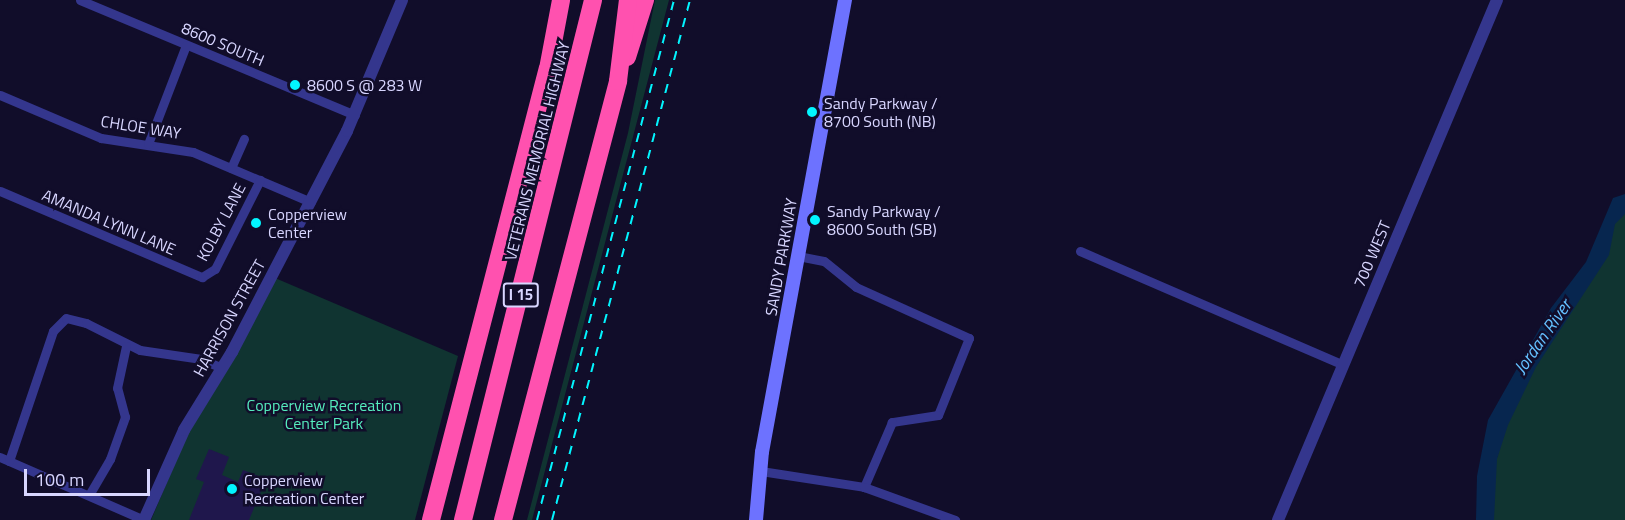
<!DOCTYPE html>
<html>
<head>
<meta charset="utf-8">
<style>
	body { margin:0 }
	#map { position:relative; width:1625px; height:520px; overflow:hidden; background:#110d2a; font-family:"Titillium Web",sans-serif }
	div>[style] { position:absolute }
	.green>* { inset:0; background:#103431 }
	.water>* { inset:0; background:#07264f }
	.building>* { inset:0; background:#1f174c }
	.minor>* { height:9px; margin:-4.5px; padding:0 4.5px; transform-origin:4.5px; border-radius:4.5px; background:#34368d }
	.tertiary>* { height:12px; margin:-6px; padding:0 6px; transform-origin:6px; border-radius:6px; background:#34368d }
	.secondary>* { height:14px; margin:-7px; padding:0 7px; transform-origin:7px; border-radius:7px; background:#6d72ff }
	.motorway>* { height:18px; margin:-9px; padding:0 9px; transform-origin:9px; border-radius:9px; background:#ff51af }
	.rail>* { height:2px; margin-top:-1px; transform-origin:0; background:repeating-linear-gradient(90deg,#02f5ff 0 9px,transparent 0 17px) }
	.dots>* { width:16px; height:16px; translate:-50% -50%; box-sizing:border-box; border:3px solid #110d2a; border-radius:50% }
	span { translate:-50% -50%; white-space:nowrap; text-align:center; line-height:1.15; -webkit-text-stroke:5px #110d2a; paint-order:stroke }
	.shield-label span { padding:2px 4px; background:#110d2a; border:2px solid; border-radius:4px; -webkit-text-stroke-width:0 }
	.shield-label { font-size:15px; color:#d8d6ff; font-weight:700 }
	.street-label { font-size:16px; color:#d8d6ff }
	.poi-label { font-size:16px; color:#d8d6ff }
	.left { translate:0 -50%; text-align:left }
	.park-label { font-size:16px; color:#55ecbd }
	.water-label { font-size:18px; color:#64c0ff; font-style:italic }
	.scale { position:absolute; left:24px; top:469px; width:126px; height:27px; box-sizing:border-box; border:3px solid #d8d6ff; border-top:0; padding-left:8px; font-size:18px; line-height:21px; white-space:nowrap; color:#d8d6ff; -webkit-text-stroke:4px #110d2a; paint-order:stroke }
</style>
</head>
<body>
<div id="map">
	<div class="green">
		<i style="clip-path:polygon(655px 0,669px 0,532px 520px,527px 520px,628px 133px)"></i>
		<i style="clip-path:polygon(1625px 205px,1625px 520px,1488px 520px,1488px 491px,1509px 413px)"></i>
		<i style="clip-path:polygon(275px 278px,458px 356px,415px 520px,151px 520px,187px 435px)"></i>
	</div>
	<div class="water">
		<i style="clip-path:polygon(1625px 194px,1625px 214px,1615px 224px,1609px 255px,1536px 367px,1508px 425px,1497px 459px,1494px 520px,1476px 520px,1477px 476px,1488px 420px,1551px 308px,1586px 262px,1613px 198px)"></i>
	</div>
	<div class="building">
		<i style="clip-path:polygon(209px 449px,229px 457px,222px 475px,238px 482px,243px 470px,266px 479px,249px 520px,189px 520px,204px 482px,196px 479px)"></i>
	</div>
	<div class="minor">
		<i style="left:80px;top:0;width:298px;rotate:22.7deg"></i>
		<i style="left:0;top:95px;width:110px;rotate:23.1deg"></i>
		<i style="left:101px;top:138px;width:93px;rotate:8.7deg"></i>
		<i style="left:193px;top:152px;width:128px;rotate:23deg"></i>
		<i style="left:148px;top:144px;width:106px;rotate:-69deg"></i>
		<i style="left:231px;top:168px;width:32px;rotate:-66deg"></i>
		<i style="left:0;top:191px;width:220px;rotate:23.1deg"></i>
		<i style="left:202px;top:277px;width:15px;rotate:-32deg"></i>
		<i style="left:215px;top:269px;width:100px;rotate:-63.2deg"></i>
		<i style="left:1080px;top:251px;width:287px;rotate:23.4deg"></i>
		<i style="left:798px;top:256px;width:26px;rotate:11deg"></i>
		<i style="left:824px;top:261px;width:41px;rotate:39.1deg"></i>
		<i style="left:856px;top:287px;width:124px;rotate:24.3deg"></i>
		<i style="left:969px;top:338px;width:83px;rotate:111.9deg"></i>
		<i style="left:938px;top:415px;width:47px;rotate:171.3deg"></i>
		<i style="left:892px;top:422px;width:71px;rotate:113.3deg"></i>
		<i style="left:0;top:457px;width:157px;rotate:23.6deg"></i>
		<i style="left:9px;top:461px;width:137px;rotate:-71.3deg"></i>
		<i style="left:53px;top:331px;width:18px;rotate:-45deg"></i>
		<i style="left:66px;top:318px;width:21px;rotate:14deg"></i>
		<i style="left:86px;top:323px;width:60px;rotate:26.6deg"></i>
		<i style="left:140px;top:350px;width:62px;rotate:8.4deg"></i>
		<i style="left:201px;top:359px;width:23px;rotate:23deg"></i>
		<i style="left:761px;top:471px;width:104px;rotate:8.8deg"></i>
		<i style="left:864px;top:487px;width:97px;rotate:19.9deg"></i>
		<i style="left:89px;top:495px;width:42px;rotate:-59.7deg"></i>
		<i style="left:110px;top:459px;width:45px;rotate:-70.3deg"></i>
		<i style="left:125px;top:417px;width:30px;rotate:-105deg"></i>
		<i style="left:117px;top:388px;width:43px;rotate:-77.9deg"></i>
	</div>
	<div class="tertiary">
		<i style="left:144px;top:520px;width:98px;rotate:-66deg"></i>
		<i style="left:184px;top:430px;width:92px;rotate:-58.4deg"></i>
		<i style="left:232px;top:352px;width:249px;rotate:-62.5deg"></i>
		<i style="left:347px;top:131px;width:142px;rotate:-67.2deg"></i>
		<i style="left:1278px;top:520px;width:564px;rotate:-67.16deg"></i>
	</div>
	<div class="secondary">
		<i style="left:756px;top:520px;width:68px;rotate:-85deg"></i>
		<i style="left:762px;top:452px;width:460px;rotate:-79.6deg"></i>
	</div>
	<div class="motorway">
		<i style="left:627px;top:57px;width:60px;rotate:-72.5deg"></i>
		<i style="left:431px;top:520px;width:466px;rotate:-75.5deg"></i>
		<i style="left:548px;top:69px;width:70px;rotate:-79.3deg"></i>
		<i style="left:463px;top:520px;width:536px;rotate:-75.96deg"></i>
		<i style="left:503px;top:520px;width:454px;rotate:-75.3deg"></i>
		<i style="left:618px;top:81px;width:82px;rotate:-83deg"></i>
	</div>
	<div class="rail">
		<i style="left:537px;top:520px;width:538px;rotate:-75.24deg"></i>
		<i style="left:552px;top:520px;width:538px;rotate:-75.14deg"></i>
	</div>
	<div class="dots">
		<i style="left:295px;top:85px;background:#02f5ff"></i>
		<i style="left:812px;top:112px;background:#02f5ff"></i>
		<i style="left:815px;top:220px;background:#02f5ff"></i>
		<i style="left:256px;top:223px;background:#02f5ff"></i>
		<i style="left:232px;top:489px;background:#02f5ff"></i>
	</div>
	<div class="shield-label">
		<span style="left:521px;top:295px">I 15</span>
	</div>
	<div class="street-label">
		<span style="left:223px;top:44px;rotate:23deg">8600 SOUTH</span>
		<span style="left:141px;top:127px;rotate:9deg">CHLOE WAY</span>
		<span style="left:537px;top:151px;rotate:-76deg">VETERANS MEMORIAL HIGHWAY</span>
		<span style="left:109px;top:222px;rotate:23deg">AMANDA LYNN LANE</span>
		<span style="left:221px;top:222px;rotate:-62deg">KOLBY LANE</span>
		<span style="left:1372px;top:254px;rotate:-67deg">700 WEST</span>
		<span style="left:781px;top:257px;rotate:-80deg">SANDY PARKWAY</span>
		<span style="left:229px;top:318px;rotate:-61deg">HARRISON STREET</span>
	</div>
	<div class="poi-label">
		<span class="left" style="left:307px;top:85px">8600 S @ 283 W</span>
		<span class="left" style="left:824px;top:112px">Sandy Parkway /<br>8700 South (NB)</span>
		<span class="left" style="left:827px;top:220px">Sandy Parkway /<br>8600 South (SB)</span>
		<span class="left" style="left:268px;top:223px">Copperview<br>Center</span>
		<span class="left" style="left:244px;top:489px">Copperview<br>Recreation Center</span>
	</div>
	<div class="park-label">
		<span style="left:324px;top:414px">Copperview Recreation<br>Center Park</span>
	</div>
	<div class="water-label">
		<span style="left:1543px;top:337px;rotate:-55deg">Jordan River</span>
	</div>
	<div class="scale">100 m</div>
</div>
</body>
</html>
